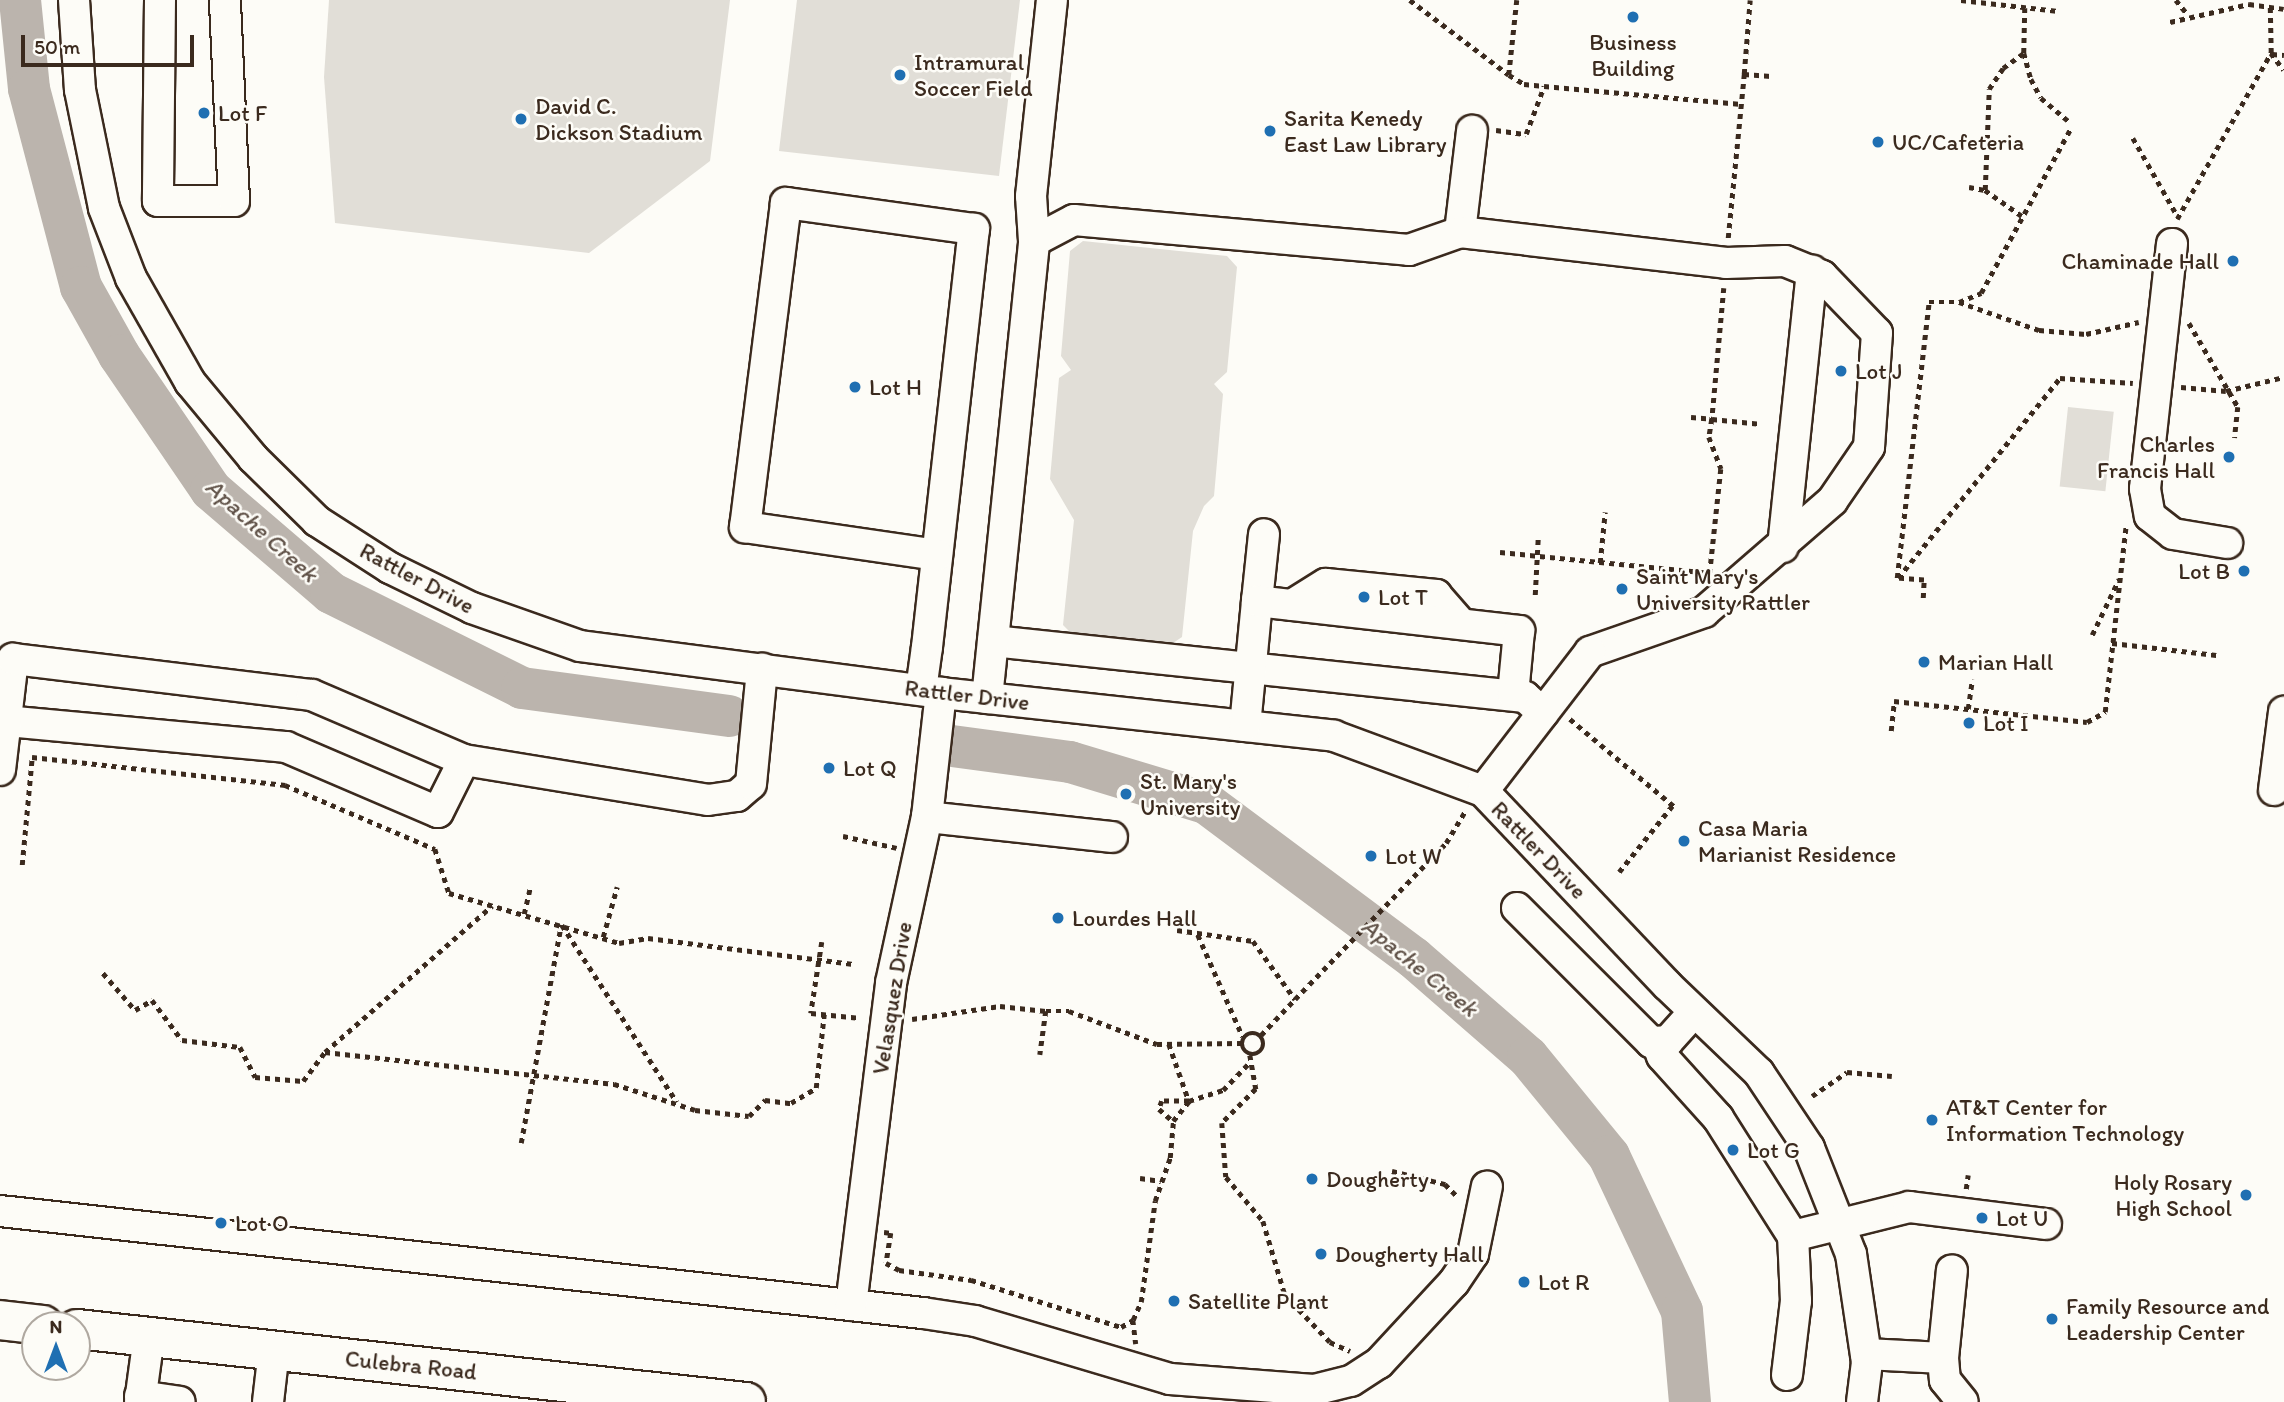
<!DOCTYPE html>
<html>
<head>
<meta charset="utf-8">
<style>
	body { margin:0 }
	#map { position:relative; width:2284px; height:1402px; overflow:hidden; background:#fdfcf7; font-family:Itim,sans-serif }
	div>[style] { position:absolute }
	.green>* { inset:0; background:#e1ded7; transform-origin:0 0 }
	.river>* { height:42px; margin:-21px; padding:0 21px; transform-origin:21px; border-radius:21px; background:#bbb4ad }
	.path>* { height:4.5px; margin-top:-2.25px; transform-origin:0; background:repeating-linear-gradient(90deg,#3b2a1e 0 5px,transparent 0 10px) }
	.path>.ring { margin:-2.25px; padding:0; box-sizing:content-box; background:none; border:4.5px solid #3b2a1e; border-radius:50% }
	.roads { filter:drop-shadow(2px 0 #3b2a1e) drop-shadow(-2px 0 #3b2a1e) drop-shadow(0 2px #3b2a1e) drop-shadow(0 -2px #3b2a1e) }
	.minor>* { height:30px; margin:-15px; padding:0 15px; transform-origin:15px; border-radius:15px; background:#fdfcf7 }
	.major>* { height:38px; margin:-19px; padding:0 19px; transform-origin:19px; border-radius:19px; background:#fdfcf7 }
	.dots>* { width:19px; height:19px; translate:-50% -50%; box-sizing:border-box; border:4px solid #fdfcf7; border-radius:50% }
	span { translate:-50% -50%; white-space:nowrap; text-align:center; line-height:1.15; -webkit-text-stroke:5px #fdfcf7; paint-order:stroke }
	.poi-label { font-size:23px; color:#3b2a1e }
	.left { translate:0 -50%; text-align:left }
	.right { translate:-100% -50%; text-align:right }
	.street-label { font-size:23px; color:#3b2a1e }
	.water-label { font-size:24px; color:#615349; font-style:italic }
	.north { position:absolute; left:21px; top:1311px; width:70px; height:70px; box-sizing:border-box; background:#fdfcf7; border:2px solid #afa8a0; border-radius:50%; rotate:0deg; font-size:19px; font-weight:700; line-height:28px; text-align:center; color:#3b2a1e }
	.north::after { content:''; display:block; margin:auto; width:24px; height:32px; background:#1f6fb2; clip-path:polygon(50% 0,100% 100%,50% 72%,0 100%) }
	.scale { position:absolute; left:21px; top:35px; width:173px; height:32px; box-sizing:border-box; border:4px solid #3b2a1e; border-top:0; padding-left:9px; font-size:21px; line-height:24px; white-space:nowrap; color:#3b2a1e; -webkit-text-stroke:5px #fdfcf7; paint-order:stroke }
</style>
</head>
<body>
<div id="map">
	<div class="green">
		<i style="clip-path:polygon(329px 0,730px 0,710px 161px,589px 253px,335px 223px,324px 77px)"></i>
		<i style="clip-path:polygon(797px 0,1020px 0,999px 176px,779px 151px)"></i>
		<i style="clip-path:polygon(1083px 241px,1227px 256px,1237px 267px,1227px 372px,1214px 384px,1223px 394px,1214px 496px,1204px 506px,1193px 531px,1182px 637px,1167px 647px,1075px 637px,1063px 625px,1074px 520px,1050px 479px,1059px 378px,1071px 370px,1061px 356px,1070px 251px)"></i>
		<i style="left:2068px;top:407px;width:46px;height:80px;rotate:6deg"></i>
	</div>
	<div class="river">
		<i style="left:20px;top:0;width:89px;rotate:84.2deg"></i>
		<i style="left:29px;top:89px;width:205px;rotate:75.3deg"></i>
		<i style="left:81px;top:287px;width:78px;rotate:60.8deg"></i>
		<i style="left:119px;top:355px;width:163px;rotate:55.7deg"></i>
		<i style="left:211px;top:490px;width:158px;rotate:40.6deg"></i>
		<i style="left:331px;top:593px;width:213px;rotate:26.4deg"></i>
		<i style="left:522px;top:688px;width:209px;rotate:7.7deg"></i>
		<i style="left:952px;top:746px;width:119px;rotate:7.7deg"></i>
		<i style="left:1070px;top:762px;width:142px;rotate:16.8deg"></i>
		<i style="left:1206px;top:803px;width:259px;rotate:36.7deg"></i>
		<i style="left:1414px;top:958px;width:151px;rotate:41deg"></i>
		<i style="left:1528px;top:1057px;width:128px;rotate:50.7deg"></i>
		<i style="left:1609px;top:1156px;width:171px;rotate:64.8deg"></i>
		<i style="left:1682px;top:1311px;width:91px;rotate:85deg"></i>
	</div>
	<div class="path">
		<i style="left:1410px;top:0;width:124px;rotate:37.1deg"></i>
		<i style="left:1517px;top:0;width:75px;rotate:96.1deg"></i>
		<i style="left:1509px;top:75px;width:17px;rotate:31deg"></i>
		<i style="left:1524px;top:84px;width:20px;rotate:6deg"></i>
		<i style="left:1961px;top:0;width:98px;rotate:6.5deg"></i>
		<i style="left:2176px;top:0;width:19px;rotate:51deg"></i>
		<i style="left:2025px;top:8px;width:45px;rotate:91.3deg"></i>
		<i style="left:2024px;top:53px;width:27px;rotate:75deg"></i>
		<i style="left:2031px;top:79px;width:21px;rotate:62deg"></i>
		<i style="left:2041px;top:98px;width:38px;rotate:40deg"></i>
		<i style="left:2170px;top:22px;width:81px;rotate:-12.8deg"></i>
		<i style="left:2249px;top:4px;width:35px;rotate:8deg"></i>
		<i style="left:2271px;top:53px;width:21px;rotate:53deg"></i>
		<i style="left:2272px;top:54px;width:12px;rotate:5deg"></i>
		<i style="left:1744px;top:74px;width:74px;rotate:-85.4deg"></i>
		<i style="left:1496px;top:130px;width:30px;rotate:8deg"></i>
		<i style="left:1526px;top:134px;width:51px;rotate:-69.4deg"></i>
		<i style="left:1544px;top:86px;width:198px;rotate:5.2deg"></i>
		<i style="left:2133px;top:138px;width:89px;rotate:60.3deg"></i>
		<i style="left:1969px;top:187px;width:16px;rotate:11deg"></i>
		<i style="left:1985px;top:190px;width:45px;rotate:35.1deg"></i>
		<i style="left:1985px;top:190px;width:101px;rotate:-87.7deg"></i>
		<i style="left:1989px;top:89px;width:25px;rotate:-56deg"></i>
		<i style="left:2003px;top:68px;width:26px;rotate:-36deg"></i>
		<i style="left:2177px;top:219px;width:191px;rotate:-60.5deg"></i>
		<i style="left:2271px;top:53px;width:46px;rotate:-91.2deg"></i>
		<i style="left:1728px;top:238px;width:165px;rotate:-84.4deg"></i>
		<i style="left:1744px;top:74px;width:27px;rotate:4deg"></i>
		<i style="left:1724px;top:288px;width:132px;rotate:95.2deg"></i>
		<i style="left:1712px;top:419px;width:50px;rotate:5.7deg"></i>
		<i style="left:1959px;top:302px;width:85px;rotate:19.3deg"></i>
		<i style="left:2039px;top:330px;width:47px;rotate:4.9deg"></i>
		<i style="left:2086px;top:334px;width:54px;rotate:-12.8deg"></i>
		<i style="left:2189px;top:323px;width:97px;rotate:59.7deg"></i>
		<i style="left:2238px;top:407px;width:31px;rotate:96deg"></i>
		<i style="left:2181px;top:387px;width:45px;rotate:5.1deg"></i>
		<i style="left:2226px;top:391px;width:60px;rotate:-13.6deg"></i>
		<i style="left:1691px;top:417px;width:21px;rotate:5deg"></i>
		<i style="left:1712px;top:419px;width:18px;rotate:99deg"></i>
		<i style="left:1709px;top:437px;width:34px;rotate:69deg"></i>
		<i style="left:1721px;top:469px;width:104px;rotate:96.1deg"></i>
		<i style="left:1500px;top:552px;width:210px;rotate:5.7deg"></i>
		<i style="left:1600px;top:563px;width:51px;rotate:-84.4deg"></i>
		<i style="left:1898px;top:578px;width:257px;rotate:-51deg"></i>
		<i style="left:2060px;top:378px;width:73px;rotate:3.9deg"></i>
		<i style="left:1535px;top:595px;width:58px;rotate:-87deg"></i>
		<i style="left:1923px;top:598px;width:18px;rotate:-87deg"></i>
		<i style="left:1924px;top:580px;width:27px;rotate:-176deg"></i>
		<i style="left:1897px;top:578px;width:278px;rotate:-83.4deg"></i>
		<i style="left:1929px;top:302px;width:30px"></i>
		<i style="left:1959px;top:302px;width:24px;rotate:-22deg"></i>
		<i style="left:1981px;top:293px;width:188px;rotate:-61.4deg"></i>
		<i style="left:2092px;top:635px;width:62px;rotate:-64.3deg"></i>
		<i style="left:2112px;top:643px;width:105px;rotate:6.6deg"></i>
		<i style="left:1968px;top:709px;width:30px;rotate:-82deg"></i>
		<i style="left:1570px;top:719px;width:137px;rotate:40deg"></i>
		<i style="left:1891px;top:731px;width:30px;rotate:-84deg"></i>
		<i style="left:1894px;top:701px;width:194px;rotate:6.2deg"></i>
		<i style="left:2087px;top:722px;width:21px;rotate:-29deg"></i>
		<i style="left:2105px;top:712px;width:188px;rotate:-83.6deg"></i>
		<i style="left:843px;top:836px;width:55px;rotate:12.5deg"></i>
		<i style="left:22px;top:865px;width:108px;rotate:-84.7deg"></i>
		<i style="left:32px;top:757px;width:255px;rotate:6.3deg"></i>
		<i style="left:285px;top:785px;width:163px;rotate:23.1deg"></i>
		<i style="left:435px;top:849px;width:46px;rotate:72.3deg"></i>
		<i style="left:449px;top:893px;width:177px;rotate:16.4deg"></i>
		<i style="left:619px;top:943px;width:29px;rotate:-10deg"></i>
		<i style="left:648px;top:938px;width:209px;rotate:7.2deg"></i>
		<i style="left:1619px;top:872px;width:85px;rotate:-51.2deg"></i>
		<i style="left:524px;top:914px;width:27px;rotate:-77deg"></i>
		<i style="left:562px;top:925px;width:211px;rotate:57deg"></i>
		<i style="left:1177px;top:930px;width:77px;rotate:8.2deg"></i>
		<i style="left:1253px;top:941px;width:72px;rotate:54.1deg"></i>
		<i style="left:1295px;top:999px;width:217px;rotate:-45.9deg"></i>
		<i style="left:1446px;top:843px;width:39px;rotate:-59deg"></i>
		<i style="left:1198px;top:935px;width:111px;rotate:66.2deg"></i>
		<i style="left:603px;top:937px;width:52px;rotate:-74.4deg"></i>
		<i style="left:822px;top:942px;width:72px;rotate:98.8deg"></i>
		<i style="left:811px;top:1013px;width:50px;rotate:5.7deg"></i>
		<i style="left:103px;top:973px;width:49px;rotate:49.1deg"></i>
		<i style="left:135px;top:1010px;width:20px;rotate:-30deg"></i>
		<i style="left:152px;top:1000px;width:50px;rotate:53.1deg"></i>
		<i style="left:182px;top:1040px;width:58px;rotate:6.9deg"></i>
		<i style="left:240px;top:1047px;width:34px;rotate:63deg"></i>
		<i style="left:255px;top:1077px;width:48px;rotate:4.8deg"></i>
		<i style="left:303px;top:1081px;width:36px;rotate:-53deg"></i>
		<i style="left:325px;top:1052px;width:222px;rotate:-41.2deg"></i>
		<i style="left:1046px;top:1011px;width:23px"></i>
		<i style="left:1069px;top:1011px;width:94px;rotate:20.6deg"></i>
		<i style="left:1157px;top:1044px;width:84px;rotate:-0.7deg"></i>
		<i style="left:912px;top:1019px;width:89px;rotate:-8.4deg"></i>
		<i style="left:1000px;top:1006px;width:46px;rotate:6.2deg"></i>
		<i style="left:1046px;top:1011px;width:44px;rotate:97.8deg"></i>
		<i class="ring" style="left:1242px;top:1033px;width:17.5px;height:17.5px"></i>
		<i style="left:1261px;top:1035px;width:50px;rotate:-46.6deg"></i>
		<i style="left:1169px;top:1044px;width:60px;rotate:70.7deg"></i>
		<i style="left:1189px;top:1101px;width:27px;rotate:180deg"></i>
		<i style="left:1162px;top:1101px;width:9px;rotate:111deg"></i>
		<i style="left:1159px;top:1109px;width:18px;rotate:41deg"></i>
		<i style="left:325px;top:1052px;width:291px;rotate:6.3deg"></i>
		<i style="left:614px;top:1084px;width:85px;rotate:17.8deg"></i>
		<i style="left:695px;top:1110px;width:54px;rotate:6.3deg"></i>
		<i style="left:749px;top:1116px;width:23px;rotate:-45deg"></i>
		<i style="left:765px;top:1100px;width:26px;rotate:7deg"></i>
		<i style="left:791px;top:1103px;width:29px;rotate:-31deg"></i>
		<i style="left:816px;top:1088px;width:74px;rotate:-83.8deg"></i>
		<i style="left:1250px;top:1055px;width:35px;rotate:80deg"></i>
		<i style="left:1256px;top:1089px;width:48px;rotate:135deg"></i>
		<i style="left:1222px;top:1123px;width:54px;rotate:85.8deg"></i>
		<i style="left:1226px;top:1177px;width:57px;rotate:49.9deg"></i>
		<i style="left:1263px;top:1221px;width:77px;rotate:73.4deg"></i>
		<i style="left:1285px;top:1295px;width:65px;rotate:46.2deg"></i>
		<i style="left:1330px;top:1342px;width:22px;rotate:24deg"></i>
		<i style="left:1812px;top:1096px;width:42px;rotate:-34.4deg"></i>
		<i style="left:1847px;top:1072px;width:45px;rotate:5.1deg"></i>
		<i style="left:521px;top:1143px;width:222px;rotate:-79.6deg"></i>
		<i style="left:1392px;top:1171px;width:55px;rotate:13.8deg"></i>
		<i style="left:1445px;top:1184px;width:18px;rotate:45deg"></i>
		<i style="left:1140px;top:1178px;width:21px;rotate:8deg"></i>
		<i style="left:1966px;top:1189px;width:14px;rotate:-82deg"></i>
		<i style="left:884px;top:1232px;width:7px;rotate:8deg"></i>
		<i style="left:891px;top:1233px;width:30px;rotate:99deg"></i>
		<i style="left:886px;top:1263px;width:15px;rotate:28deg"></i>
		<i style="left:899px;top:1270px;width:73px;rotate:7.9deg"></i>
		<i style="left:971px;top:1280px;width:157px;rotate:17.4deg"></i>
		<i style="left:1121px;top:1327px;width:14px;rotate:-30deg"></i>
		<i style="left:1133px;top:1320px;width:20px;rotate:-66deg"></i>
		<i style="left:1141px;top:1302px;width:102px;rotate:-82.1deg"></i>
		<i style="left:1155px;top:1201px;width:46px;rotate:-70.8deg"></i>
		<i style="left:1170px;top:1158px;width:37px;rotate:-85deg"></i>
		<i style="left:1173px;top:1121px;width:26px;rotate:-51deg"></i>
		<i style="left:1189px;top:1101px;width:36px;rotate:-18deg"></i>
		<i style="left:1223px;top:1090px;width:36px;rotate:-46deg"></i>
		<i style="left:1133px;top:1320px;width:24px;rotate:83deg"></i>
	</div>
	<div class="roads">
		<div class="minor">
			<i style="left:74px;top:0;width:90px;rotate:86.2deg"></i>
			<i style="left:80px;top:90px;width:120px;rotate:78.5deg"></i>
			<i style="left:104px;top:208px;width:75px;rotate:68.9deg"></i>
			<i style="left:131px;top:278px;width:120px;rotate:60.4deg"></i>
			<i style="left:190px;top:382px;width:99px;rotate:50.3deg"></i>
			<i style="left:253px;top:458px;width:90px;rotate:44.5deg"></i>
			<i style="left:317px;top:521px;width:87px;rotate:32.8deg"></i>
			<i style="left:390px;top:568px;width:91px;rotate:26deg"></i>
			<i style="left:472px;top:608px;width:114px;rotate:19.4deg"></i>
			<i style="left:580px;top:646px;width:364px;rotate:7.4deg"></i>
			<i style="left:941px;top:693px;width:395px;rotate:6.2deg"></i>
			<i style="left:1334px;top:736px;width:159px;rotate:20.3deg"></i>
			<i style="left:1483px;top:791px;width:267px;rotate:46.5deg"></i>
			<i style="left:1667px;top:985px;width:127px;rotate:43.7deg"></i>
			<i style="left:1759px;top:1073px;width:90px;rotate:56.3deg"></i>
			<i style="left:1809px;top:1148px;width:114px;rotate:68.4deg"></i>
			<i style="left:1851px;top:1254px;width:109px;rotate:81.6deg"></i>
			<i style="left:1867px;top:1362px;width:40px;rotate:97.1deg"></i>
			<i style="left:160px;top:0;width:201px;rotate:90.6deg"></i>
			<i style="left:158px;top:201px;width:76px"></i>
			<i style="left:234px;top:201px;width:201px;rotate:-92.6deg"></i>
			<i style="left:1460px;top:232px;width:102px;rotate:-83.2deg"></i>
			<i style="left:1034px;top:241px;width:45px;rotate:-93.8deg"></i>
			<i style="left:1031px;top:196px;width:197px;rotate:-83.9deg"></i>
			<i style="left:2172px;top:244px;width:246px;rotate:96.3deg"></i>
			<i style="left:2145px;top:489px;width:27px;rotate:80deg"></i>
			<i style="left:2150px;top:516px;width:29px;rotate:38deg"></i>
			<i style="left:2173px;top:534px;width:55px;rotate:9.5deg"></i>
			<i style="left:1783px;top:547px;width:278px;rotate:-84deg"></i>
			<i style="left:1257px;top:601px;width:67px;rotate:-84deg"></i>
			<i style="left:1292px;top:605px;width:40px;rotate:-32deg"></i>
			<i style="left:1326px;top:584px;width:111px;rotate:5.7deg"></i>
			<i style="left:1436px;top:595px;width:38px;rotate:49deg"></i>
			<i style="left:993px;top:641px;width:535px;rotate:6.01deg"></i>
			<i style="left:1525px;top:697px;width:24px;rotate:42deg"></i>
			<i style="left:921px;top:690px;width:43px;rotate:-82.1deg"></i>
			<i style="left:927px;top:647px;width:421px;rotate:-83.6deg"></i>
			<i style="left:974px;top:229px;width:190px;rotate:-172.1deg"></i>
			<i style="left:786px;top:203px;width:327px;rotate:97.2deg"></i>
			<i style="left:745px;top:527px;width:194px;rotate:8.3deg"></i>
			<i style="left:987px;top:698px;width:459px;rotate:-84.1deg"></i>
			<i style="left:1034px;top:241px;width:45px;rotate:-27.7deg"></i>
			<i style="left:1074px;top:220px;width:336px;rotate:5.1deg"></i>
			<i style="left:1409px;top:250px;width:54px;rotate:-19.4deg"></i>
			<i style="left:1460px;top:232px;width:268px;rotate:6.6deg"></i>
			<i style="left:1726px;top:263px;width:59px;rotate:-1.9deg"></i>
			<i style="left:1785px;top:261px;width:40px;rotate:22deg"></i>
			<i style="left:1822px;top:276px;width:79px;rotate:46deg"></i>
			<i style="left:1877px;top:333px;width:114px;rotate:94deg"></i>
			<i style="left:1869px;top:447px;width:65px;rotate:124.4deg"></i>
			<i style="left:1832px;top:501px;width:169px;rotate:139.1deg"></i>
			<i style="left:1704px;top:612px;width:121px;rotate:160.7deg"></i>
			<i style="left:1590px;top:652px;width:175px;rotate:127.6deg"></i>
			<i style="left:6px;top:721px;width:281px;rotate:5.3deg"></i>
			<i style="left:286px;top:747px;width:165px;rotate:23.2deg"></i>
			<i style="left:438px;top:812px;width:58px;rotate:-63.4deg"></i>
			<i style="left:1245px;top:726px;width:126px;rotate:-84.5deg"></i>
			<i style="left:1257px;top:601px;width:264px;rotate:6.5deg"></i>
			<i style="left:1519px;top:631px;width:64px;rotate:95.4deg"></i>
			<i style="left:0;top:770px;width:112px;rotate:-83.3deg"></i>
			<i style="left:13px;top:659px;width:301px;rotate:6.9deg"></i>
			<i style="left:312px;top:695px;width:165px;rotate:23.2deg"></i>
			<i style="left:464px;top:760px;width:247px;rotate:9.3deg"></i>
			<i style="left:708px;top:800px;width:29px;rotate:-8deg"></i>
			<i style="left:737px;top:796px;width:18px;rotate:-41deg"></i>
			<i style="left:751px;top:784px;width:116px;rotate:-84.5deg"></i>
			<i style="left:2274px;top:790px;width:79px;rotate:-82.7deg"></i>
			<i style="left:927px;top:817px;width:186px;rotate:6.2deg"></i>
			<i style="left:1517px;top:908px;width:190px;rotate:45deg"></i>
			<i style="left:1651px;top:1042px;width:17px;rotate:-3deg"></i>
			<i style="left:1668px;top:1041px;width:39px;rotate:-48deg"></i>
			<i style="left:1657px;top:1044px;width:13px;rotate:67deg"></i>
			<i style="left:1662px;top:1056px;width:84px;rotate:47.9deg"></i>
			<i style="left:1718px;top:1118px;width:140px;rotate:57.6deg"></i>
			<i style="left:1793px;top:1236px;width:120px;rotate:-14deg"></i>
			<i style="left:1909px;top:1207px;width:138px;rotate:7.1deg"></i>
			<i style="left:0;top:1211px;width:929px;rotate:6.31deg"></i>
			<i style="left:923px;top:1313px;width:53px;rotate:8.7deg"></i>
			<i style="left:975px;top:1321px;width:203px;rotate:16.6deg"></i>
			<i style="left:1170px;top:1379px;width:144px;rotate:4.4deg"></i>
			<i style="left:1314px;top:1390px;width:38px;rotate:-14deg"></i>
			<i style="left:1351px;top:1381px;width:33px;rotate:-33deg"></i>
			<i style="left:1379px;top:1363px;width:110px;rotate:-47.2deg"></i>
			<i style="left:1454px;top:1282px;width:34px;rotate:-56deg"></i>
			<i style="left:1473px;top:1254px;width:69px;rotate:-78.4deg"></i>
			<i style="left:851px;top:1305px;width:324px;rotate:-82.9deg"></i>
			<i style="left:891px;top:983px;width:170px;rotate:-77.8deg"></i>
			<i style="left:927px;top:817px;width:125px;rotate:-83.6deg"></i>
			<i style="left:1866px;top:1354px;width:77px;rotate:3deg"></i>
			<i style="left:1943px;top:1358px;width:22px;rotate:85deg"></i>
			<i style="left:1945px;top:1380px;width:28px;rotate:51deg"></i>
			<i style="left:1943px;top:1358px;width:88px;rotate:-84.2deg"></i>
			<i style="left:1787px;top:1375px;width:75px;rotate:-83.1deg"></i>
			<i style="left:1796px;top:1301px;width:65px;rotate:-92.6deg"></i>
			<i style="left:140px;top:1396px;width:40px;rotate:8.5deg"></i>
			<i style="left:140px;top:1402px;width:67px;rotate:-82.2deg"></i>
			<i style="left:268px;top:1402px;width:52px;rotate:-83.4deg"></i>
		</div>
		<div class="major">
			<i style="left:0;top:1320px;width:43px;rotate:6.6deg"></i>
			<i style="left:77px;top:1329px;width:673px;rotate:6.23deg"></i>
		</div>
	</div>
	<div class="dots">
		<i style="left:1633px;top:17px;background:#1f6fb2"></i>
		<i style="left:900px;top:75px;background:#1f6fb2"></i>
		<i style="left:204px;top:113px;background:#1f6fb2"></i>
		<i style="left:521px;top:119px;background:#1f6fb2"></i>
		<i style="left:1270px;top:131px;background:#1f6fb2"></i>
		<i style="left:1878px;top:142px;background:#1f6fb2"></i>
		<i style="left:2233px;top:261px;background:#1f6fb2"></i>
		<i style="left:1841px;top:371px;background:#1f6fb2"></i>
		<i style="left:855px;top:387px;background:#1f6fb2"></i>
		<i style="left:2229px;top:457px;background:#1f6fb2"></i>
		<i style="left:2244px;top:571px;background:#1f6fb2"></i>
		<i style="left:1622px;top:589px;background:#1f6fb2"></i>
		<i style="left:1364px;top:597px;background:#1f6fb2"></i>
		<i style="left:1924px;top:662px;background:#1f6fb2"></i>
		<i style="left:1969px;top:723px;background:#1f6fb2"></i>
		<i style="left:829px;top:768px;background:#1f6fb2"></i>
		<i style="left:1126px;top:794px;background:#1f6fb2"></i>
		<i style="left:1684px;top:841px;background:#1f6fb2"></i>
		<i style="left:1371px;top:856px;background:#1f6fb2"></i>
		<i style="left:1058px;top:918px;background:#1f6fb2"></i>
		<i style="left:1932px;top:1120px;background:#1f6fb2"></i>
		<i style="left:1733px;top:1150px;background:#1f6fb2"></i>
		<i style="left:1312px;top:1179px;background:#1f6fb2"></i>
		<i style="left:2246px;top:1195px;background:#1f6fb2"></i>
		<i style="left:1982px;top:1218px;background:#1f6fb2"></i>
		<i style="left:221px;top:1223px;background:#1f6fb2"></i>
		<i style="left:1321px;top:1254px;background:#1f6fb2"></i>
		<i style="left:1524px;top:1282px;background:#1f6fb2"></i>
		<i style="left:1174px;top:1301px;background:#1f6fb2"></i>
		<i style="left:2052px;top:1319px;background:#1f6fb2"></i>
	</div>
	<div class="poi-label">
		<span style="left:1633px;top:55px">Business<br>Building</span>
		<span class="left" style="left:914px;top:75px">Intramural<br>Soccer Field</span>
		<span class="left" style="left:535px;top:119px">David C.<br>Dickson Stadium</span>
		<span class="left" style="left:218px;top:113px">Lot F</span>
		<span class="left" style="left:1284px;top:131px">Sarita Kenedy<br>East Law Library</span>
		<span class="left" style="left:1892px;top:142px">UC/Cafeteria</span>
		<span class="right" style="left:2219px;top:261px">Chaminade Hall</span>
		<span class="left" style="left:1855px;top:371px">Lot J</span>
		<span class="left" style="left:869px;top:387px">Lot H</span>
		<span class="right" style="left:2215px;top:457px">Charles<br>Francis Hall</span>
		<span class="right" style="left:2230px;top:571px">Lot B</span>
		<span class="left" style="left:1636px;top:589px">Saint Mary's<br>University Rattler</span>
		<span class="left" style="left:1378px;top:597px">Lot T</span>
		<span class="left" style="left:1938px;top:662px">Marian Hall</span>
		<span class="left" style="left:1983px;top:723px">Lot I</span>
		<span class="left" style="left:843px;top:768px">Lot Q</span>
		<span class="left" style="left:1140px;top:794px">St. Mary's<br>University</span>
		<span class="left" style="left:1698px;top:841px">Casa Maria<br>Marianist Residence</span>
		<span class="left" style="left:1385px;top:856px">Lot W</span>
		<span class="left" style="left:1072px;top:918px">Lourdes Hall</span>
		<span class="left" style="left:1946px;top:1120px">AT&amp;T Center for<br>Information Technology</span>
		<span class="left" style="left:1747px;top:1150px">Lot G</span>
		<span class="left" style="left:1326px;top:1179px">Dougherty</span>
		<span class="right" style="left:2232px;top:1195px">Holy Rosary<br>High School</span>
		<span class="left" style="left:1996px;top:1218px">Lot U</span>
		<span class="left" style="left:235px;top:1223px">Lot O</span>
		<span class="left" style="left:1335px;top:1254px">Dougherty Hall</span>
		<span class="left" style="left:1538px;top:1282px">Lot R</span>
		<span class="left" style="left:1188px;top:1301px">Satellite Plant</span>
		<span class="left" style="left:2066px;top:1319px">Family Resource and<br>Leadership Center</span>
	</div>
	<div class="street-label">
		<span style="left:417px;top:578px;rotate:28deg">Rattler Drive</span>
		<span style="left:967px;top:695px;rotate:7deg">Rattler Drive</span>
		<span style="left:1539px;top:850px;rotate:46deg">Rattler Drive</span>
		<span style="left:892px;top:998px;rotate:-81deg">Velasquez Drive</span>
		<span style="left:411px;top:1365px;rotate:6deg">Culebra Road</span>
	</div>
	<div class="water-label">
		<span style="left:262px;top:530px;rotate:42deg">Apache Creek</span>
		<span style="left:1420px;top:967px;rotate:39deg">Apache Creek</span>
	</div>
	<div class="north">N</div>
	<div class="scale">50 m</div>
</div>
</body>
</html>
